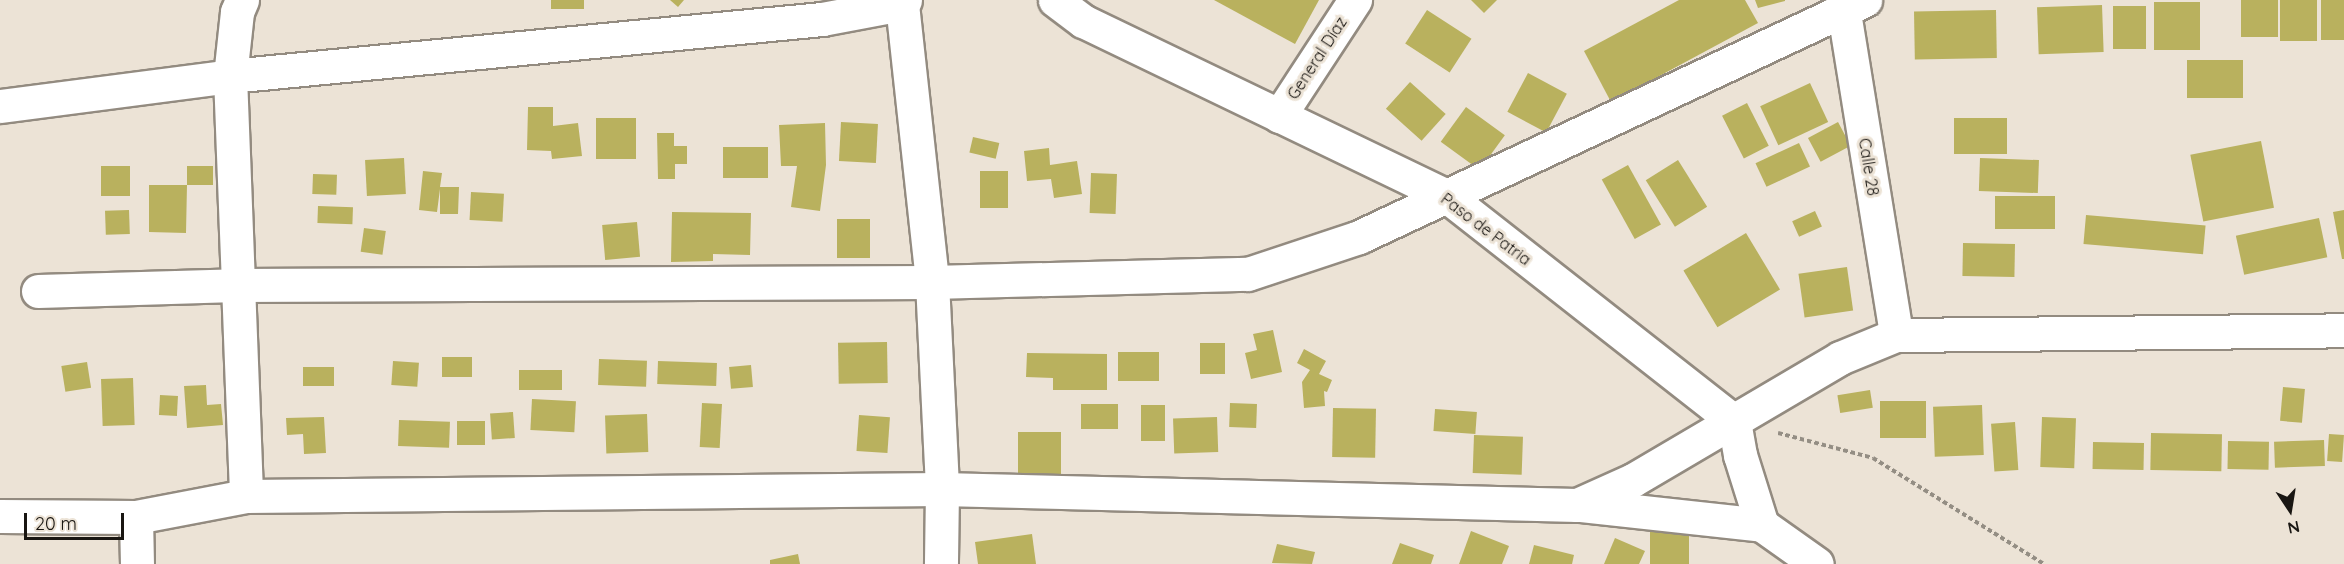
<!DOCTYPE html>
<html>
<head>
<meta charset="utf-8">
<style>
	body { margin:0 }
	#map { position:relative; width:2344px; height:564px; overflow:hidden; background:#ece3d6; font-family:Quicksand,sans-serif }
	div>[style] { position:absolute }
	.building>* { inset:0; background:#b9b15e; transform-origin:0 0 }
	.path>* { height:4px; margin-top:-2px; transform-origin:0; background:repeating-linear-gradient(90deg,#948e84 0 4.5px,transparent 0 7.5px) }
	.roads { filter:drop-shadow(2px 0 #938b80) drop-shadow(-2px 0 #938b80) drop-shadow(0 2px #938b80) drop-shadow(0 -2px #938b80) }
	.street>* { height:33px; margin:-16.5px; padding:0 16.5px; transform-origin:16.5px; border-radius:16.5px; background:#fff }
	span { translate:-50% -50%; white-space:nowrap; text-align:center; line-height:1.15; -webkit-text-stroke:6px #ece3d6; paint-order:stroke }
	.street-label { font-size:16px; color:#191612 }
	.north { position:absolute; left:2260px; top:480px; width:60px; height:60px; -webkit-text-stroke:4px #ece3d6; paint-order:stroke; rotate:168deg; font-size:16px; font-weight:700; line-height:24px; text-align:center; color:#191612 }
	.north::after { content:''; display:block; margin:auto; width:21px; height:27px; background:#191612; clip-path:polygon(50% 0,100% 100%,50% 72%,0 100%) }
	.scale { position:absolute; left:24px; top:513px; width:100px; height:27px; box-sizing:border-box; border:3px solid #191612; border-top:0; padding-left:8px; font-size:18px; line-height:21px; white-space:nowrap; color:#191612; -webkit-text-stroke:4px #ece3d6; paint-order:stroke }
</style>
</head>
<body>
<div id="map">
	<div class="building">
		<i style="left:551px;top:0;width:33px;height:9px"></i>
		<i style="clip-path:polygon(670px 0,684px 0,678px 7px)"></i>
		<i style="clip-path:polygon(1214px 0,1319px 0,1295px 44px)"></i>
		<i style="clip-path:polygon(1471px 0,1497px 0,1484px 13px)"></i>
		<i style="clip-path:polygon(1679px 0,1745px 0,1758px 23px,1611px 102px,1584px 51px)"></i>
		<i style="clip-path:polygon(1755px 0,1785px 0,1785px 1px,1758px 8px)"></i>
		<i style="left:2241px;top:0;width:37px;height:37px"></i>
		<i style="left:2280px;top:0;width:37px;height:41px"></i>
		<i style="left:2321px;top:0;width:23px;height:40px"></i>
		<i style="left:2154px;top:2px;width:46px;height:48px"></i>
		<i style="left:2102px;top:5px;width:47px;height:65px;rotate:88deg"></i>
		<i style="left:2146px;top:6px;width:43px;height:33px;rotate:90deg"></i>
		<i style="left:1427px;top:10px;width:53px;height:40px;rotate:33deg"></i>
		<i style="left:1996px;top:10px;width:48px;height:82px;rotate:89deg"></i>
		<i style="left:2187px;top:60px;width:56px;height:38px"></i>
		<i style="left:1528px;top:73px;width:44px;height:44px;rotate:28deg"></i>
		<i style="left:1410px;top:82px;width:48px;height:36px;rotate:42deg"></i>
		<i style="left:1810px;top:83px;width:43px;height:55px;rotate:65deg"></i>
		<i style="left:1747px;top:103px;width:48px;height:28px;rotate:63deg"></i>
		<i style="clip-path:polygon(528px 107px,553px 107px,553px 126px,578px 123px,582px 156px,552px 159px,551px 151px,527px 150px)"></i>
		<i style="left:1466px;top:107px;width:48px;height:43px;rotate:36deg"></i>
		<i style="left:596px;top:118px;width:40px;height:41px"></i>
		<i style="left:1954px;top:118px;width:53px;height:36px"></i>
		<i style="left:841px;top:122px;width:37px;height:39px;rotate:3deg"></i>
		<i style="left:1838px;top:122px;width:27px;height:34px;rotate:62deg"></i>
		<i style="clip-path:polygon(825px 123px,826px 165px,820px 211px,791px 207px,797px 166px,781px 166px,779px 125px)"></i>
		<i style="clip-path:polygon(657px 133px,674px 133px,674px 146px,687px 146px,687px 164px,675px 164px,675px 179px,658px 179px)"></i>
		<i style="left:973px;top:137px;width:27px;height:16px;rotate:13deg"></i>
		<i style="left:2261px;top:141px;width:68px;height:72px;rotate:79deg"></i>
		<i style="left:1799px;top:143px;width:26px;height:48px;rotate:65deg"></i>
		<i style="left:723px;top:147px;width:45px;height:31px"></i>
		<i style="clip-path:polygon(1049px 148px,1050px 165px,1077px 161px,1082px 194px,1054px 198px,1051px 179px,1027px 181px,1024px 151px)"></i>
		<i style="left:404px;top:158px;width:36px;height:39px;rotate:87deg"></i>
		<i style="left:1980px;top:158px;width:59px;height:33px;rotate:2deg"></i>
		<i style="left:1678px;top:160px;width:55px;height:38px;rotate:58deg"></i>
		<i style="left:1628px;top:165px;width:68px;height:30px;rotate:61deg"></i>
		<i style="left:101px;top:166px;width:29px;height:30px"></i>
		<i style="clip-path:polygon(187px 166px,213px 166px,213px 185px,187px 185px,186px 233px,149px 232px,149px 185px,187px 185px)"></i>
		<i style="clip-path:polygon(423px 171px,442px 173px,440px 187px,459px 187px,458px 214px,440px 214px,440px 189px,437px 212px,419px 210px)"></i>
		<i style="left:980px;top:171px;width:28px;height:37px"></i>
		<i style="left:1091px;top:173px;width:26px;height:40px;rotate:2deg"></i>
		<i style="left:313px;top:174px;width:24px;height:20px;rotate:2deg"></i>
		<i style="left:471px;top:192px;width:33px;height:28px;rotate:3deg"></i>
		<i style="left:1995px;top:196px;width:60px;height:33px"></i>
		<i style="left:318px;top:206px;width:35px;height:17px;rotate:2deg"></i>
		<i style="left:129px;top:210px;width:24px;height:24px;rotate:88deg"></i>
		<i style="clip-path:polygon(2344px 210px,2344px 259px,2342px 259px,2333px 212px)"></i>
		<i style="left:1815px;top:211px;width:17px;height:25px;rotate:66deg"></i>
		<i style="clip-path:polygon(672px 212px,751px 213px,750px 255px,713px 254px,713px 261px,671px 262px)"></i>
		<i style="left:2086px;top:215px;width:120px;height:29px;rotate:5deg"></i>
		<i style="left:2319px;top:218px;width:40px;height:85px;rotate:78deg"></i>
		<i style="left:837px;top:219px;width:33px;height:39px"></i>
		<i style="left:637px;top:222px;width:35px;height:35px;rotate:85deg"></i>
		<i style="left:364px;top:228px;width:22px;height:24px;rotate:8deg"></i>
		<i style="left:1746px;top:233px;width:66px;height:73px;rotate:59deg"></i>
		<i style="left:1963px;top:243px;width:52px;height:33px;rotate:1deg"></i>
		<i style="left:1847px;top:267px;width:44px;height:49px;rotate:82deg"></i>
		<i style="clip-path:polygon(1273px 330px,1282px 372px,1251px 379px,1245px 353px,1257px 350px,1253px 334px)"></i>
		<i style="left:887px;top:342px;width:41px;height:49px;rotate:89deg"></i>
		<i style="left:1225px;top:343px;width:31px;height:25px;rotate:90deg"></i>
		<i style="clip-path:polygon(1304px 349px,1326px 361px,1319px 374px,1332px 380px,1327px 392px,1324px 391px,1325px 406px,1304px 408px,1302px 382px,1310px 370px,1297px 363px)"></i>
		<i style="left:1118px;top:352px;width:41px;height:29px"></i>
		<i style="clip-path:polygon(1027px 353px,1107px 354px,1107px 390px,1053px 390px,1053px 378px,1026px 377px)"></i>
		<i style="left:442px;top:357px;width:30px;height:20px"></i>
		<i style="left:599px;top:359px;width:48px;height:26px;rotate:2deg"></i>
		<i style="left:393px;top:361px;width:26px;height:24px;rotate:4deg"></i>
		<i style="left:658px;top:361px;width:59px;height:23px;rotate:2deg"></i>
		<i style="left:87px;top:362px;width:26px;height:26px;rotate:81deg"></i>
		<i style="left:751px;top:365px;width:22px;height:22px;rotate:85deg"></i>
		<i style="left:303px;top:367px;width:31px;height:19px"></i>
		<i style="left:562px;top:370px;width:20px;height:43px;rotate:90deg"></i>
		<i style="left:133px;top:378px;width:47px;height:32px;rotate:88deg"></i>
		<i style="clip-path:polygon(206px 385px,207px 405px,221px 404px,223px 425px,187px 428px,184px 386px)"></i>
		<i style="left:2283px;top:387px;width:22px;height:34px;rotate:5deg"></i>
		<i style="left:1870px;top:390px;width:18px;height:33px;rotate:81deg"></i>
		<i style="left:160px;top:395px;width:18px;height:20px;rotate:3deg"></i>
		<i style="left:532px;top:399px;width:44px;height:31px;rotate:3deg"></i>
		<i style="left:1880px;top:401px;width:46px;height:37px"></i>
		<i style="left:702px;top:403px;width:20px;height:44px;rotate:3deg"></i>
		<i style="left:1230px;top:403px;width:27px;height:24px;rotate:2deg"></i>
		<i style="left:1118px;top:404px;width:25px;height:37px;rotate:90deg"></i>
		<i style="left:1141px;top:405px;width:24px;height:36px"></i>
		<i style="left:1982px;top:405px;width:50px;height:49px;rotate:88deg"></i>
		<i style="left:1333px;top:408px;width:43px;height:49px;rotate:1deg"></i>
		<i style="left:1435px;top:409px;width:42px;height:22px;rotate:4deg"></i>
		<i style="left:513px;top:412px;width:26px;height:23px;rotate:86deg"></i>
		<i style="left:647px;top:414px;width:38px;height:42px;rotate:88deg"></i>
		<i style="left:859px;top:415px;width:31px;height:36px;rotate:4deg"></i>
		<i style="clip-path:polygon(324px 417px,326px 453px,304px 454px,303px 434px,287px 435px,286px 418px)"></i>
		<i style="left:1217px;top:417px;width:35px;height:44px;rotate:88deg"></i>
		<i style="left:2042px;top:417px;width:34px;height:50px;rotate:2deg"></i>
		<i style="left:399px;top:420px;width:51px;height:26px;rotate:2deg"></i>
		<i style="left:457px;top:421px;width:28px;height:24px"></i>
		<i style="left:2015px;top:422px;width:48px;height:24px;rotate:86deg"></i>
		<i style="left:1018px;top:432px;width:43px;height:43px"></i>
		<i style="left:2151px;top:433px;width:71px;height:37px;rotate:1deg"></i>
		<i style="left:2329px;top:434px;width:15px;height:27px;rotate:4deg"></i>
		<i style="left:1474px;top:435px;width:49px;height:38px;rotate:2deg"></i>
		<i style="left:2324px;top:440px;width:26px;height:50px;rotate:88deg"></i>
		<i style="left:2228px;top:441px;width:41px;height:28px;rotate:1deg"></i>
		<i style="left:2093px;top:442px;width:51px;height:27px;rotate:1deg"></i>
		<i style="clip-path:polygon(1471px 531px,1509px 546px,1502px 564px,1459px 564px)"></i>
		<i style="left:1689px;top:531px;width:33px;height:39px;rotate:90deg"></i>
		<i style="clip-path:polygon(1032px 534px,1036px 564px,978px 564px,975px 542px)"></i>
		<i style="clip-path:polygon(1615px 538px,1645px 551px,1639px 564px,1604px 564px)"></i>
		<i style="clip-path:polygon(1400px 543px,1434px 555px,1431px 564px,1392px 564px)"></i>
		<i style="clip-path:polygon(1277px 544px,1315px 552px,1312px 564px,1272px 563px)"></i>
		<i style="clip-path:polygon(1534px 545px,1574px 555px,1572px 564px,1529px 564px)"></i>
		<i style="clip-path:polygon(798px 554px,800px 564px,770px 564px,770px 560px)"></i>
	</div>
	<div class="path">
		<i style="left:1778px;top:433px;width:98px;rotate:14.7deg"></i>
		<i style="left:1873px;top:458px;width:201px;rotate:31.8deg"></i>
	</div>
	<div class="roads">
		<div class="street">
			<i style="left:242px;top:0;width:13px;rotate:113deg"></i>
			<i style="left:237px;top:12px;width:64px;rotate:96.2deg"></i>
			<i style="left:230px;top:76px;width:420px;rotate:87.8deg"></i>
			<i style="left:1055px;top:0;width:35px;rotate:37deg"></i>
			<i style="left:1083px;top:21px;width:405px;rotate:25.7deg"></i>
			<i style="left:1448px;top:197px;width:363px;rotate:38.1deg"></i>
			<i style="left:1734px;top:421px;width:35px;rotate:80deg"></i>
			<i style="left:1740px;top:455px;width:73px;rotate:72.6deg"></i>
			<i style="left:1762px;top:525px;width:67px;rotate:35.3deg"></i>
			<i style="left:1842px;top:0;width:339px;rotate:80.8deg"></i>
			<i style="left:902px;top:4px;width:280px;rotate:83.8deg"></i>
			<i style="left:932px;top:282px;width:207px;rotate:87.2deg"></i>
			<i style="left:942px;top:489px;width:75px;rotate:90.8deg"></i>
			<i style="left:0;top:106px;width:232px;rotate:-7.4deg"></i>
			<i style="left:230px;top:76px;width:595px;rotate:-5.5deg"></i>
			<i style="left:822px;top:19px;width:81px;rotate:-10.6deg"></i>
			<i style="left:902px;top:4px;width:5px;rotate:-53deg"></i>
			<i style="left:1279px;top:116px;width:139px;rotate:-56.8deg"></i>
			<i style="left:38px;top:291px;width:198px;rotate:-1.7deg"></i>
			<i style="left:236px;top:285px;width:696px;rotate:-0.25deg"></i>
			<i style="left:932px;top:282px;width:316px;rotate:-1.5deg"></i>
			<i style="left:1248px;top:274px;width:117px;rotate:-18.4deg"></i>
			<i style="left:1359px;top:237px;width:559px;rotate:-25.1deg"></i>
			<i style="left:1579px;top:505px;width:184px;rotate:6.2deg"></i>
			<i style="left:0;top:516px;width:136px;rotate:0.4deg"></i>
			<i style="left:136px;top:517px;width:112px;rotate:-10.8deg"></i>
			<i style="left:246px;top:496px;width:696px;rotate:-0.58deg"></i>
			<i style="left:942px;top:489px;width:635px;rotate:1.44deg"></i>
			<i style="left:1577px;top:505px;width:61px;rotate:-24.1deg"></i>
			<i style="left:1633px;top:480px;width:240px;rotate:-30.5deg"></i>
			<i style="left:1840px;top:358px;width:61px;rotate:-22.3deg"></i>
			<i style="left:1896px;top:335px;width:448px;rotate:-0.6deg"></i>
			<i style="left:136px;top:517px;width:47px;rotate:88.8deg"></i>
		</div>
	</div>
	<div class="street-label">
		<span style="left:1317px;top:58px;rotate:-57deg">General Díaz</span>
		<span style="left:1869px;top:167px;rotate:81deg">Calle 28</span>
		<span style="left:1486px;top:229px;rotate:37deg">Paso de Patria</span>
	</div>
	<div class="north">N</div>
	<div class="scale">20 m</div>
</div>
</body>
</html>
